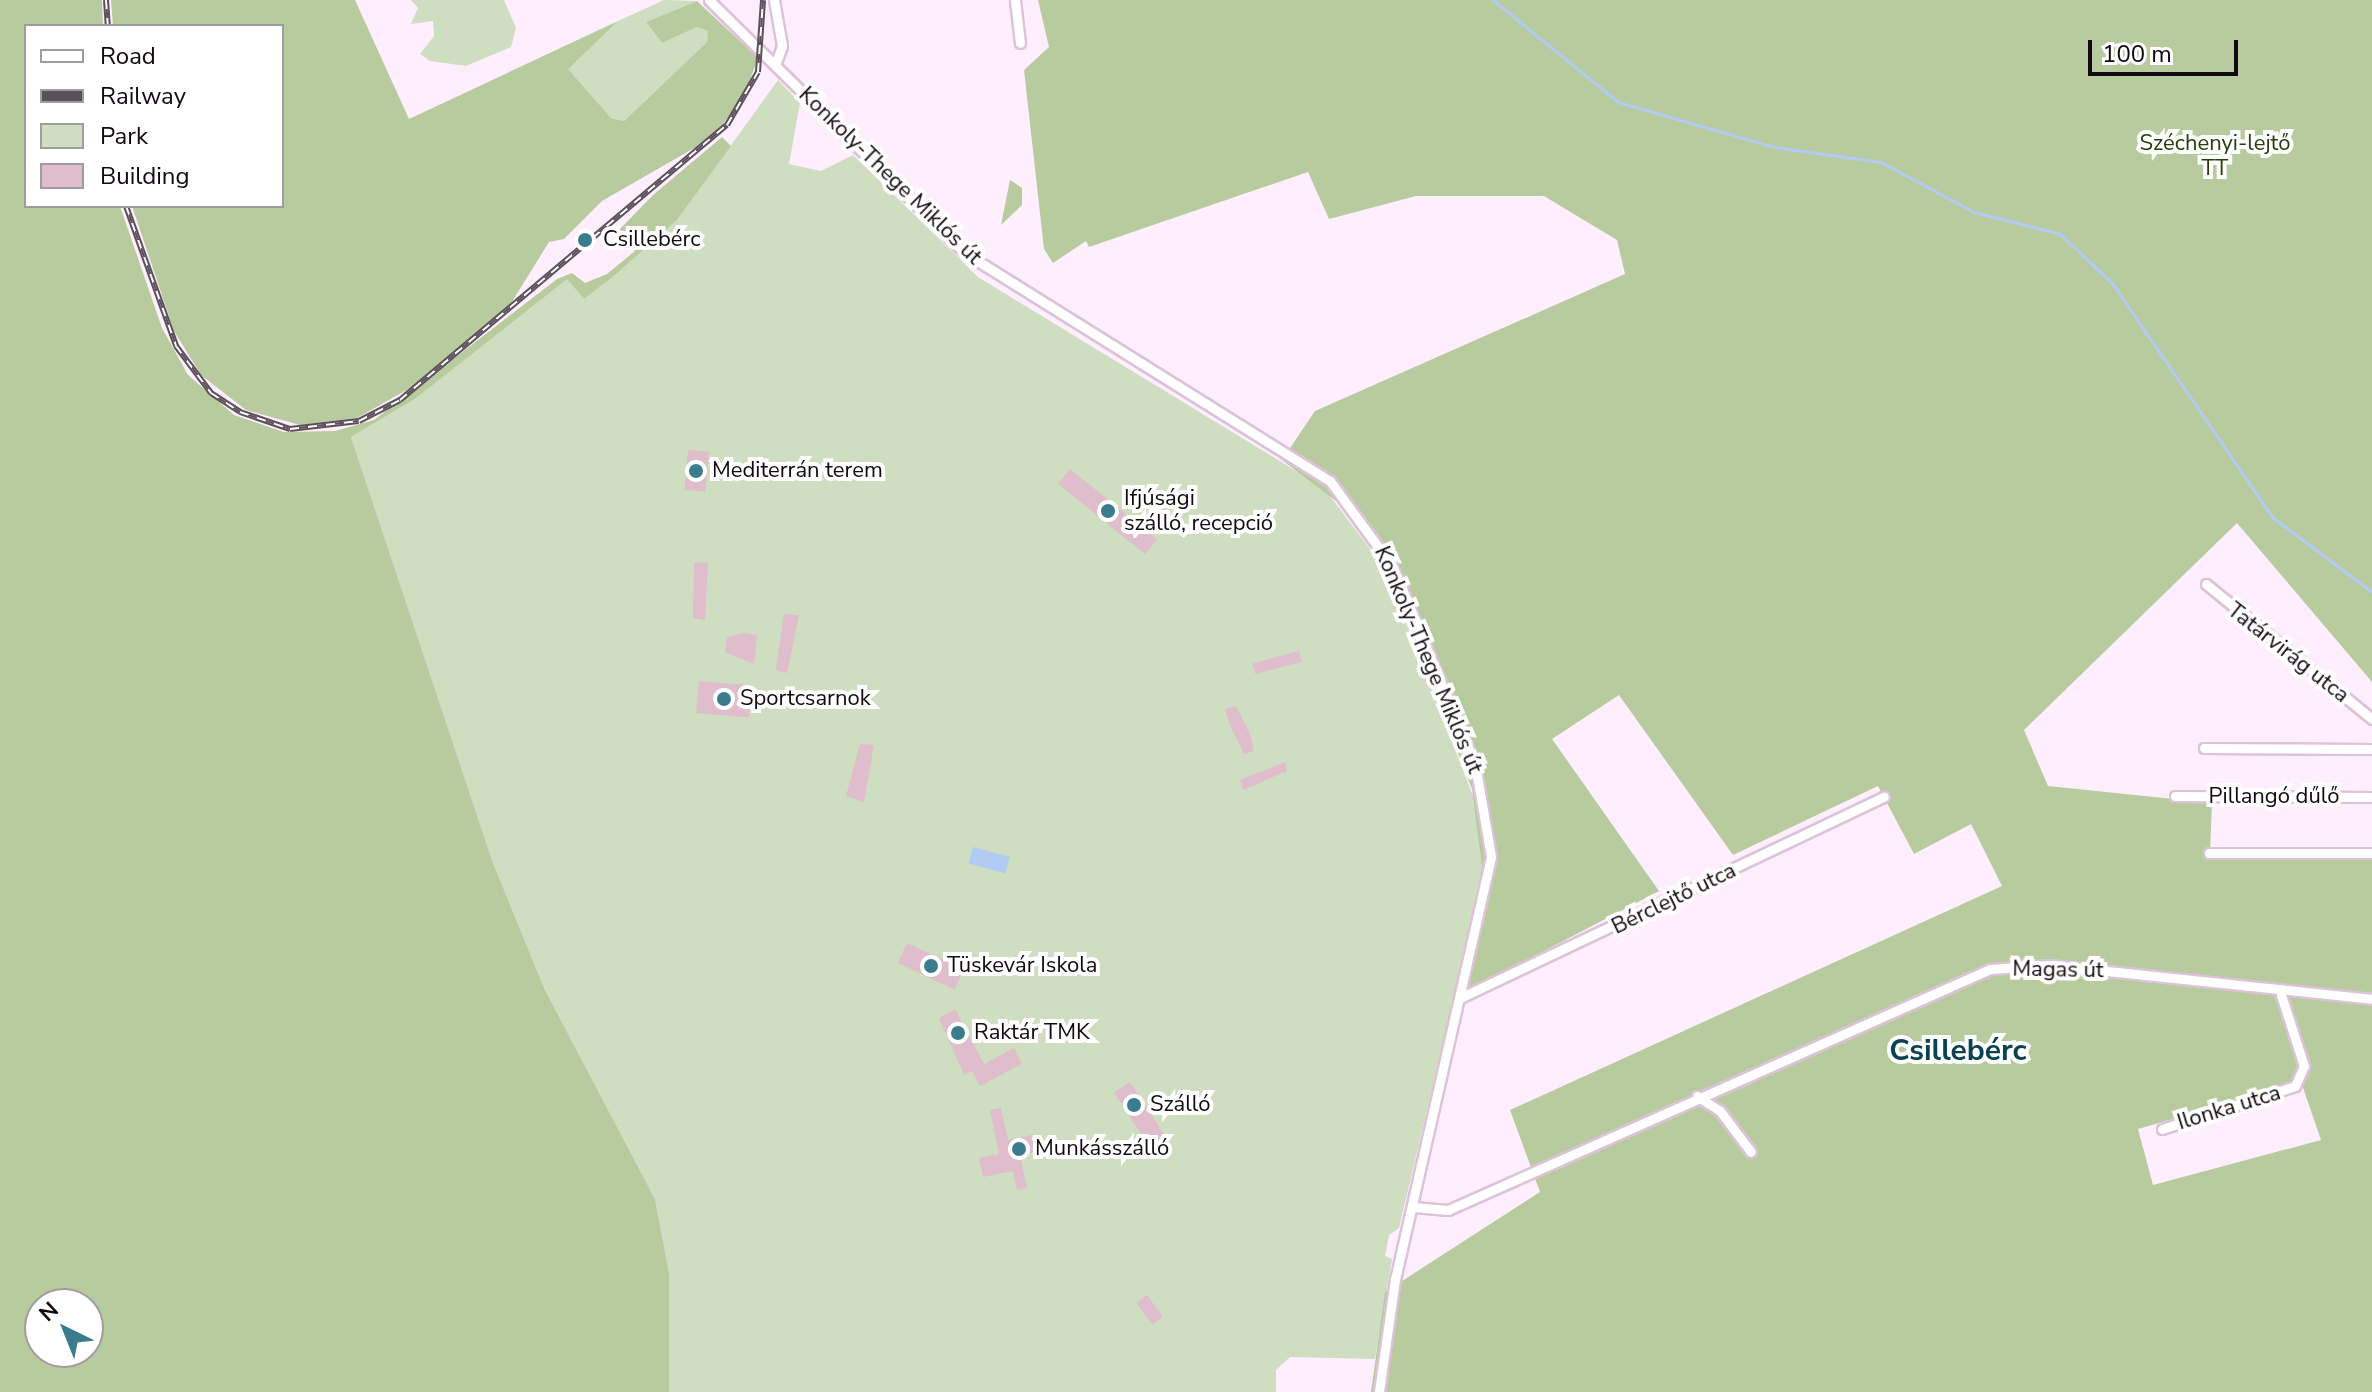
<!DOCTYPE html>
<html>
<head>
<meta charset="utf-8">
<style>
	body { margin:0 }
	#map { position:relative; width:2372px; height:1392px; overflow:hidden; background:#ffeefd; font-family:"Nunito Sans",sans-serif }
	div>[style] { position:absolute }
	.green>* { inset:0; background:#cfddc0 }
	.forest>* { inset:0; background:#b7cb9f }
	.water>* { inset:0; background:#b2cbf5; transform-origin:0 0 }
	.stream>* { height:3px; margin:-1.5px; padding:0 1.5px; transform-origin:1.5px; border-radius:1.5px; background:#b2cbf5 }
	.building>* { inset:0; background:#dfbdcc; transform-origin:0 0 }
	.roads { filter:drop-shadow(2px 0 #ddc2d9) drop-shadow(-2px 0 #ddc2d9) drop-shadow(0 2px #ddc2d9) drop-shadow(0 -2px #ddc2d9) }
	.street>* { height:9px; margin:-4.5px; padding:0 4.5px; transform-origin:4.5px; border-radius:4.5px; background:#fff }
	.rail>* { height:6px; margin-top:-3px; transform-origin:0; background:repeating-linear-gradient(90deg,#fff 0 9px,#5b505a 0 18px); box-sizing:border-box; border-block:2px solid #5b505a }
	.dots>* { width:22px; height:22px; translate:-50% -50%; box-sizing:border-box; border:4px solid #fff; border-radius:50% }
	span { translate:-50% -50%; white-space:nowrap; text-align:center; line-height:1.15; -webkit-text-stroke:8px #fff; paint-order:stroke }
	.park-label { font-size:22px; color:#293c0a }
	.street-label { font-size:22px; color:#110810 }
	.poi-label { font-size:22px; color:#110810 }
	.left { translate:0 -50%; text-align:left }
	.district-label { font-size:30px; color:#094251; font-weight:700 }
	.legend { position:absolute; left:24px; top:24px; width:260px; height:184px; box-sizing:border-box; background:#fff; border:2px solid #a09c9f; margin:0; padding:10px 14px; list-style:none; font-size:24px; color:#110810 }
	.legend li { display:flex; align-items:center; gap:16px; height:40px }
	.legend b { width:40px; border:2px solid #a09c9f }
	.north { position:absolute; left:24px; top:1288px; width:80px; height:80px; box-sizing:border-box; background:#fff; border:2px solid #a09c9f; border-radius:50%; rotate:317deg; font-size:22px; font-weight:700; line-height:32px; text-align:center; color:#110810 }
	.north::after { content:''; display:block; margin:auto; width:28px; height:36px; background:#3b7b8e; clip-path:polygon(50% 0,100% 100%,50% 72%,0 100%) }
	.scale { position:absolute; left:2088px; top:40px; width:150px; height:36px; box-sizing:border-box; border:4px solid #110810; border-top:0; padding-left:10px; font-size:24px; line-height:28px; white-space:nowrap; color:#110810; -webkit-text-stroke:6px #fff; paint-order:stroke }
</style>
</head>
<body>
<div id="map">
	<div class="green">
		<i style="clip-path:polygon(411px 0,504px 0,516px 28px,511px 47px,466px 66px,430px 61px,420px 54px,434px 36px,433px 21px,411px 24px,418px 8px)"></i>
		<i style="clip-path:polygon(664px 0,697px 1px,646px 22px,662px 43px,697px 27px,708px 31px,707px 42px,624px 121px,611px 118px,567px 69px,618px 21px)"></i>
		<i style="clip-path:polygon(778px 80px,800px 103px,789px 164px,821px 171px,853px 155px,978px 277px,1324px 488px,1385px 569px,1480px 814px,1483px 874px,1399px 1228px,1389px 1235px,1385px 1256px,1392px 1259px,1375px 1359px,1290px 1357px,1276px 1370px,1276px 1392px,669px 1392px,669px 1273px,655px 1199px,545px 990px,493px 863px,351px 437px,415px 399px,567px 278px,584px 299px,614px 276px,677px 220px)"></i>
	</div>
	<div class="forest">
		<i style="clip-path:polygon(evenodd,0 0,102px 0,103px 26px,26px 26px,26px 206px,120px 206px,162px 328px,188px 375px,234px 415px,284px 432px,335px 431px,374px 420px,557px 279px,572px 273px,585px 283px,607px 274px,635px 251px,618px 231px,653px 195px,722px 137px,731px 146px,677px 220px,614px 276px,584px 299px,567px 279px,415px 399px,351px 437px,493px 863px,545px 990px,655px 1199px,669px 1273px,669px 1392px,0 1392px,0 0,40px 1304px,88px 1304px,88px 1352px,40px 1352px,40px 1304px)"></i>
		<i style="clip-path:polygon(111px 0,355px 0,409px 119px,618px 21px,568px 69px,611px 118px,624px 121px,707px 42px,708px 31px,697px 27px,662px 43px,646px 22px,697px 1px,758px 58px,742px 101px,710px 139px,602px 201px,564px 239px,549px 242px,510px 305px,412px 387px,357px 418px,300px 425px,246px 410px,201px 375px,174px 331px,132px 206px,282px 206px,282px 26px,113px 26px)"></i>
		<i style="clip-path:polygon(evenodd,1038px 0,2372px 0,2372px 682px,2237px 523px,2024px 730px,2048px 786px,2212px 803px,2210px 854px,2372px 854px,2372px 1392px,1371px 1392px,1385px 1292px,1540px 1192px,1510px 1110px,2002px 886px,1971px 824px,1914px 854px,1878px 786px,1733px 855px,1619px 695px,1552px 739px,1659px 891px,1456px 997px,1483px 874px,1472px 789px,1385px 569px,1344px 507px,1282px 460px,1315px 411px,1625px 274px,1617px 240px,1544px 196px,1416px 196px,1329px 219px,1308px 172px,1089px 247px,1086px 241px,1053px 263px,1044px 249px,1024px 70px,1049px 47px,1038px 0,2301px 1082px,2321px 1140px,2153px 1185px,2138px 1129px,2301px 1082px)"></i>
		<i style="clip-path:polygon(1010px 180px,1022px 188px,1022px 205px,1001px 225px)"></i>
	</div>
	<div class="water">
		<i style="left:973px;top:847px;width:38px;height:17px;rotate:15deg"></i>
	</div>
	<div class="stream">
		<i style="left:1493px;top:0;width:161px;rotate:39.2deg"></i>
		<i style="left:1618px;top:102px;width:162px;rotate:16.1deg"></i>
		<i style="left:1774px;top:147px;width:108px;rotate:8deg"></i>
		<i style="left:1881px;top:162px;width:106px;rotate:28.3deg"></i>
		<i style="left:1974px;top:212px;width:89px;rotate:14.3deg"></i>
		<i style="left:2060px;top:234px;width:71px;rotate:43.3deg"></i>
		<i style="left:2112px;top:283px;width:283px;rotate:55.6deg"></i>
		<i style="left:2272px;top:517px;width:125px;rotate:36.9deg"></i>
	</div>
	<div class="building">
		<i style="left:688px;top:450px;width:21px;height:40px;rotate:5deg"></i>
		<i style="left:1070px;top:469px;width:112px;height:19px;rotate:39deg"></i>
		<i style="clip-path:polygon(708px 562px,705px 620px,693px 618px,694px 563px)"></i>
		<i style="clip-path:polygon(784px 614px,799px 615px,787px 673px,776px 670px)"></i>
		<i style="clip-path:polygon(743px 633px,757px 635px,754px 664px,725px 652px,727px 637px)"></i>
		<i style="left:1299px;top:651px;width:11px;height:48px;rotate:75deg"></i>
		<i style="left:699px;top:681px;width:53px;height:32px;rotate:5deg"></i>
		<i style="clip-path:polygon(1236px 706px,1250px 735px,1254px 751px,1244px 754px,1230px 725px,1225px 709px)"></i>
		<i style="clip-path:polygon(860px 744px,874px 745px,864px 802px,846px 796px)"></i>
		<i style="clip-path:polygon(1285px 762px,1287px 771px,1243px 790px,1240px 780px)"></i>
		<i style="left:907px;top:943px;width:63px;height:22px;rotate:25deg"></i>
		<i style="clip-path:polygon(955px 1009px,984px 1064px,1014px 1048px,1022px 1064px,980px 1086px,972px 1071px,964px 1075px,939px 1018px)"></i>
		<i style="left:1130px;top:1082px;width:62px;height:19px;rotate:57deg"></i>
		<i style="clip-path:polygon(1001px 1108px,1008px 1140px,1032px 1135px,1035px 1152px,1020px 1155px,1027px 1188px,1017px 1190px,1013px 1171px,983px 1177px,979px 1158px,999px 1154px,990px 1110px)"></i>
		<i style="left:1147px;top:1295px;width:27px;height:13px;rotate:54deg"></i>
	</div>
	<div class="roads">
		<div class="street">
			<i style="left:709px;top:0;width:360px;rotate:44.7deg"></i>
			<i style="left:965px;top:253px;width:430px;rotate:32deg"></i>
			<i style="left:1330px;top:481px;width:105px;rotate:53.9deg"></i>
			<i style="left:1392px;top:566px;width:215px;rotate:67.3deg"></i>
			<i style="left:1475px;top:764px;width:94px;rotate:80.2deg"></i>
			<i style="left:1491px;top:857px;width:433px;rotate:102.8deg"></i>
			<i style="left:1395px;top:1279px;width:114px;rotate:98.1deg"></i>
			<i style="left:774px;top:0;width:47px;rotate:80.1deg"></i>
			<i style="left:782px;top:46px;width:20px;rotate:110deg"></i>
			<i style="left:1015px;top:0;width:43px;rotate:83.4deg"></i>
			<i style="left:2206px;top:584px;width:214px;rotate:39.1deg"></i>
			<i style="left:2204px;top:748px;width:168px;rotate:0.3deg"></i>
			<i style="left:2175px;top:796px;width:197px;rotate:0.3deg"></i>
			<i style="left:2209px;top:853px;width:163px"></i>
			<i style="left:1462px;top:997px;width:467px;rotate:-25.4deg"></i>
			<i style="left:1697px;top:1096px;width:27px;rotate:33deg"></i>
			<i style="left:1720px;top:1111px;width:51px;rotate:52.9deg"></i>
			<i style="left:2162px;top:1129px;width:140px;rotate:-17.9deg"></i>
			<i style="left:2295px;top:1086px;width:22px;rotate:-66deg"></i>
			<i style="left:2304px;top:1066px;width:75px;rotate:-107.9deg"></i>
			<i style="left:1413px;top:1207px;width:35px;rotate:5deg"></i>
			<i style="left:1448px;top:1210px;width:593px;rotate:-23.97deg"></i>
			<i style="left:1990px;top:969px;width:60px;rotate:-3.8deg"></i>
			<i style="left:2050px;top:965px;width:324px;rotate:6deg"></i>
		</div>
	</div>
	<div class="rail">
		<i style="left:106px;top:0;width:26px;rotate:86deg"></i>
		<i style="left:126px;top:206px;width:149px;rotate:70.3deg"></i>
		<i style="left:176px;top:346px;width:59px;rotate:53.3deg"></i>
		<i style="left:211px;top:393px;width:35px;rotate:33deg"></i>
		<i style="left:240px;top:412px;width:53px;rotate:18.8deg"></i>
		<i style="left:290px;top:429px;width:69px;rotate:-6.6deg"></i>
		<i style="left:359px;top:421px;width:46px;rotate:-27.1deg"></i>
		<i style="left:400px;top:400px;width:427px;rotate:-40.1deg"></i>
		<i style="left:727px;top:125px;width:61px;rotate:-59.7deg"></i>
		<i style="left:758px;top:72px;width:72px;rotate:-86deg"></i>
	</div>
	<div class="dots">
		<i style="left:585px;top:240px;background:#3b7b8e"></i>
		<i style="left:696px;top:471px;background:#3b7b8e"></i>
		<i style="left:1108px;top:511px;background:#3b7b8e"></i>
		<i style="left:724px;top:699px;background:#3b7b8e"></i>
		<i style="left:931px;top:966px;background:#3b7b8e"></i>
		<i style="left:958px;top:1033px;background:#3b7b8e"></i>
		<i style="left:1134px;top:1105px;background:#3b7b8e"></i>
		<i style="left:1019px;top:1149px;background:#3b7b8e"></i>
	</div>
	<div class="park-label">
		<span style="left:2215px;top:156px">Széchenyi-lejtő<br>TT</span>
	</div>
	<div class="street-label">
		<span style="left:890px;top:176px;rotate:44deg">Konkoly-Thege Miklós út</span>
		<span style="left:2288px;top:653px;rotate:38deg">Tatárvirág utca</span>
		<span style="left:1428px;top:660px;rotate:67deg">Konkoly-Thege Miklós út</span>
		<span style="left:2274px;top:797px">Pillangó dűlő</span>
		<span style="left:1674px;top:899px;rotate:-26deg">Bérclejtő utca</span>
		<span style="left:2058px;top:970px;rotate:1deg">Magas út</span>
		<span style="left:2229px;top:1108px;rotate:-17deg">Ilonka utca</span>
	</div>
	<div class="poi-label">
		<span class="left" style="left:603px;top:240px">Csillebérc</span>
		<span class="left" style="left:712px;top:471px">Mediterrán terem</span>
		<span class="left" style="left:1124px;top:511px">Ifjúsági<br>szálló, recepció</span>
		<span class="left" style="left:740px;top:699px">Sportcsarnok</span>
		<span class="left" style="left:947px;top:966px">Tüskevár Iskola</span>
		<span class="left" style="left:974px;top:1033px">Raktár TMK</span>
		<span class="left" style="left:1150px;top:1105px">Szálló</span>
		<span class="left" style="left:1035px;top:1149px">Munkásszálló</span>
	</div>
	<div class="district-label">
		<span style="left:1958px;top:1051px">Csillebérc</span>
	</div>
	<ul class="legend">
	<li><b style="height:10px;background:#fff"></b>Road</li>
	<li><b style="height:10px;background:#5b505a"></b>Railway</li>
	<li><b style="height:22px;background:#cfddc0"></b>Park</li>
	<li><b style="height:22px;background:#dfbdcc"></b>Building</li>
	</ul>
	<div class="north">N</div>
	<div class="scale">100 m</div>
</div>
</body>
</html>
